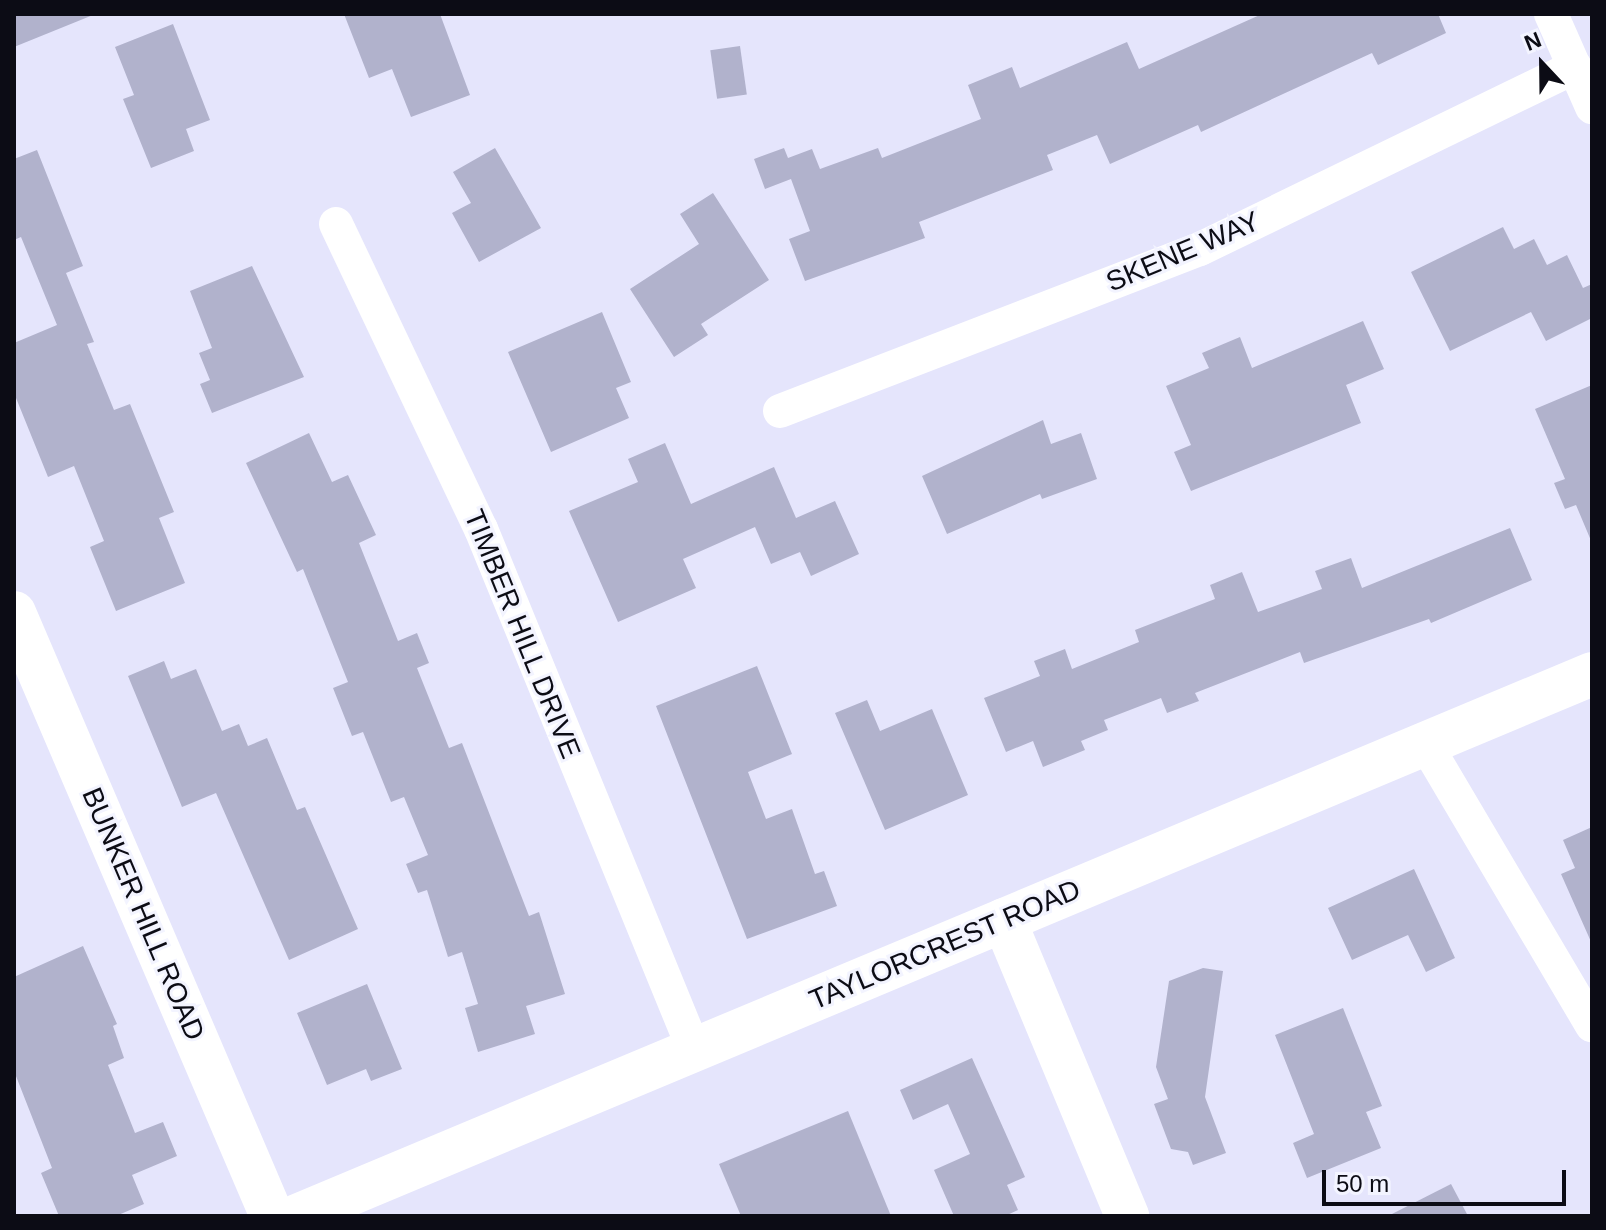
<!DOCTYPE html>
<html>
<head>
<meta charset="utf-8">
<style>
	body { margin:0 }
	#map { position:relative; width:1606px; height:1230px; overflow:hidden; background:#e5e5fc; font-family:Helvetica,sans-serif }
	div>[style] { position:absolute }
	.building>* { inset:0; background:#b1b2cc; transform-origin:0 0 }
	.minor>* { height:34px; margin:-17px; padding:0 17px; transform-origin:17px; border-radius:17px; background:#fff }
	.tertiary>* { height:44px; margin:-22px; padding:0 22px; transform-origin:22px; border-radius:22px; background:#fff }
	span { translate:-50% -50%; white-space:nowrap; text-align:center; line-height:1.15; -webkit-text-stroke:6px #f3f4ff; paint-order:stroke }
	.street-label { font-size:28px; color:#0c0c15 }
	.frame { position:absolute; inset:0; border:16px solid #0c0c15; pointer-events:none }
	.north { position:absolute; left:1502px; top:24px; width:80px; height:80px; -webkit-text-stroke:6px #f3f4ff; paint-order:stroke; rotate:338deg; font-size:22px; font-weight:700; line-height:32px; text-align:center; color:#0c0c15 }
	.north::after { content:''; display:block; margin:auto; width:28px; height:36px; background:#0c0c15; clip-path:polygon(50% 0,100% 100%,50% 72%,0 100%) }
	.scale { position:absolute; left:1322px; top:1170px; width:244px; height:36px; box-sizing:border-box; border:4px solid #0c0c15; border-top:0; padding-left:10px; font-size:24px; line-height:28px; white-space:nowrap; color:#0c0c15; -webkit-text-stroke:6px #f3f4ff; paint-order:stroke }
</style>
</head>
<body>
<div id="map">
	<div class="building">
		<i style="clip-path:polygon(14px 14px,93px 14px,93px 15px,14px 47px)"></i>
		<i style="clip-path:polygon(344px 14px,440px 14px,470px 95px,411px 117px,392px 69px,369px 78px)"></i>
		<i style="clip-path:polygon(1262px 14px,1438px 14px,1446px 33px,1378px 65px,1372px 53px,1201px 132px,1198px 125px,1110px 164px,1097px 135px,1047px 155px,1053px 170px,919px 222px,925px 238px,805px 281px,789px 239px,810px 231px,791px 179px,765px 189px,754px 159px,784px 148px,788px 158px,812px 149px,820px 169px,878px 148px,882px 158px,981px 119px,968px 85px,1012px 67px,1020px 88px,1127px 42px,1139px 69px)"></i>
		<i style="clip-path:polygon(173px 24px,210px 120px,186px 129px,194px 151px,151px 168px,123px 99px,134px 95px,115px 47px)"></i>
		<i style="left:740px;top:46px;width:49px;height:30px;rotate:82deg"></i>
		<i style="clip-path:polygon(495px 148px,541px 228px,479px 262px,452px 213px,471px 203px,453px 172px)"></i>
		<i style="clip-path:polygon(37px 150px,83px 266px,66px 273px,94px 342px,87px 344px,114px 410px,130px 404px,174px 512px,159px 518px,185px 583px,116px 611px,90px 547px,104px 541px,74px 466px,48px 477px,14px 393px,14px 343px,57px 325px,21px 237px,14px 240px,14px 159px)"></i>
		<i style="clip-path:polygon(713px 193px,769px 280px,701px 324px,708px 335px,674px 357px,630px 289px,699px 244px,680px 214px)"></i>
		<i style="clip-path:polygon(1503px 227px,1514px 249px,1534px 239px,1547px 265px,1567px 255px,1583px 288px,1592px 284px,1592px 318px,1546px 341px,1531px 312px,1450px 351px,1411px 272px)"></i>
		<i style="clip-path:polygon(252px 266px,304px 377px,212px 413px,200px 384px,210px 380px,199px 353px,212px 348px,190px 291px)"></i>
		<i style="clip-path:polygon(602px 312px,631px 382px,616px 388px,629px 418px,551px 452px,508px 352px)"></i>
		<i style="clip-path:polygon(1363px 321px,1384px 369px,1346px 385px,1361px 423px,1191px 491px,1174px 452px,1191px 445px,1166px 386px,1209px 368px,1202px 353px,1240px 337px,1252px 368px)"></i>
		<i style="clip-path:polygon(1592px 385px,1592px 543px,1576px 505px,1565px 509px,1554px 483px,1565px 479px,1535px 409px)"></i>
		<i style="clip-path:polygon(1043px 420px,1051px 444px,1081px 433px,1097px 479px,1042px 499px,1040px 494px,947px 534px,922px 476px)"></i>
		<i style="clip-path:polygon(309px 433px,332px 482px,348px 475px,376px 535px,359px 543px,398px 641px,417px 633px,429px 663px,417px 668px,449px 748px,462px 743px,529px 916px,539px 912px,565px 994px,526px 1006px,535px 1034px,478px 1052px,465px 1008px,478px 1004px,462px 952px,448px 957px,427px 890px,418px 893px,406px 864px,428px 855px,404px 797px,391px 802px,363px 732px,352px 736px,333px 688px,348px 682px,303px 569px,297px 572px,246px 463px)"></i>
		<i style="clip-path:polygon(665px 443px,691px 504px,774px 467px,796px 518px,835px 501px,859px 554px,811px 576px,800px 552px,771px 564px,755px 527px,683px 559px,696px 588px,618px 622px,569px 511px,638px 482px,628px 459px)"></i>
		<i style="clip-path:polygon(1510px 528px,1532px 580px,1431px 623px,1429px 619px,1304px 663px,1300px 652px,1195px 693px,1199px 701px,1167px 713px,1161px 698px,1104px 720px,1108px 730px,1081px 741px,1085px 750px,1043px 767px,1033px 741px,1006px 752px,984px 698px,1040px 676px,1034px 661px,1065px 649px,1072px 669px,1139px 642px,1135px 630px,1215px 599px,1210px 585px,1242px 572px,1258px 612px,1322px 589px,1315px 571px,1351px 558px,1362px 588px)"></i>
		<i style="clip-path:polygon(164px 661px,171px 679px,196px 669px,222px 731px,239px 724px,248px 746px,267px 738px,297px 810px,305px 807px,358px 929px,289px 960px,216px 793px,182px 807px,128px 676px)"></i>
		<i style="clip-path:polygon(757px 666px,792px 754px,748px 772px,766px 819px,792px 809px,815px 874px,824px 871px,837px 906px,747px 939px,656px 706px)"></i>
		<i style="clip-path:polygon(867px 700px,880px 731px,932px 709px,968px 795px,885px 830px,835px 713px)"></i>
		<i style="clip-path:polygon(1592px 827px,1592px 944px,1561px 874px,1575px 868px,1563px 840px)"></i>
		<i style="clip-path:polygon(1414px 869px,1455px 958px,1426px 972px,1408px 935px,1352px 960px,1328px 908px)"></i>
		<i style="clip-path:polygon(83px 946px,117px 1024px,113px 1026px,124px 1058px,108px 1065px,135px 1133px,163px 1122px,177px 1156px,132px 1175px,144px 1204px,116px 1216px,59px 1216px,41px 1173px,52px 1168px,14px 1071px,14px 977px)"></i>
		<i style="clip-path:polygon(1203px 968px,1223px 971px,1205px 1097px,1226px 1153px,1193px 1165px,1188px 1152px,1171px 1149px,1154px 1104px,1168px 1099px,1156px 1067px,1169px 981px)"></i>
		<i style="clip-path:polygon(367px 984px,402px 1069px,371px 1081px,366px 1069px,327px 1085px,297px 1013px)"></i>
		<i style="clip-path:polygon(1343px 1008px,1382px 1106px,1366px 1112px,1381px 1148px,1307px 1178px,1293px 1143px,1314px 1134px,1275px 1035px)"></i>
		<i style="clip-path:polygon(972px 1058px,1025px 1177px,1007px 1185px,1018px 1210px,1005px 1216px,954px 1216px,934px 1170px,970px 1154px,948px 1104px,913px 1120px,900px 1090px)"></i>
		<i style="clip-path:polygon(848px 1111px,891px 1216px,741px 1216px,719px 1164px)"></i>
		<i style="clip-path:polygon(1451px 1184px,1468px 1216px,1388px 1216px)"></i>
	</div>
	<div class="minor">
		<i style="left:1551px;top:14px;width:102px;rotate:66.2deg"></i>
		<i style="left:336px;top:224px;width:338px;rotate:64.6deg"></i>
		<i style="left:481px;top:529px;width:563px;rotate:67.76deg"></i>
		<i style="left:780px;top:411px;width:450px;rotate:-21.1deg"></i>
		<i style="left:1200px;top:249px;width:417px;rotate:-25.9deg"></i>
		<i style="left:1425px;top:743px;width:328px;rotate:59.4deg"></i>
	</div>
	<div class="tertiary">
		<i style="left:14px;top:613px;width:656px;rotate:66.84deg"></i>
		<i style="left:1004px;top:920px;width:321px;rotate:67.4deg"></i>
		<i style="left:297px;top:1216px;width:1404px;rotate:-22.71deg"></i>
	</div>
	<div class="street-label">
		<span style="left:1183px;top:252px;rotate:-23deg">SKENE WAY</span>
		<span style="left:522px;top:634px;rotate:68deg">TIMBER HILL DRIVE</span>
		<span style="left:143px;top:914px;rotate:67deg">BUNKER HILL ROAD</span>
		<span style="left:945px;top:945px;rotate:-23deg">TAYLORCREST ROAD</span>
	</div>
	<div class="frame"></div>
	<div class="north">N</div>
	<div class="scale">50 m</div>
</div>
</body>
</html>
